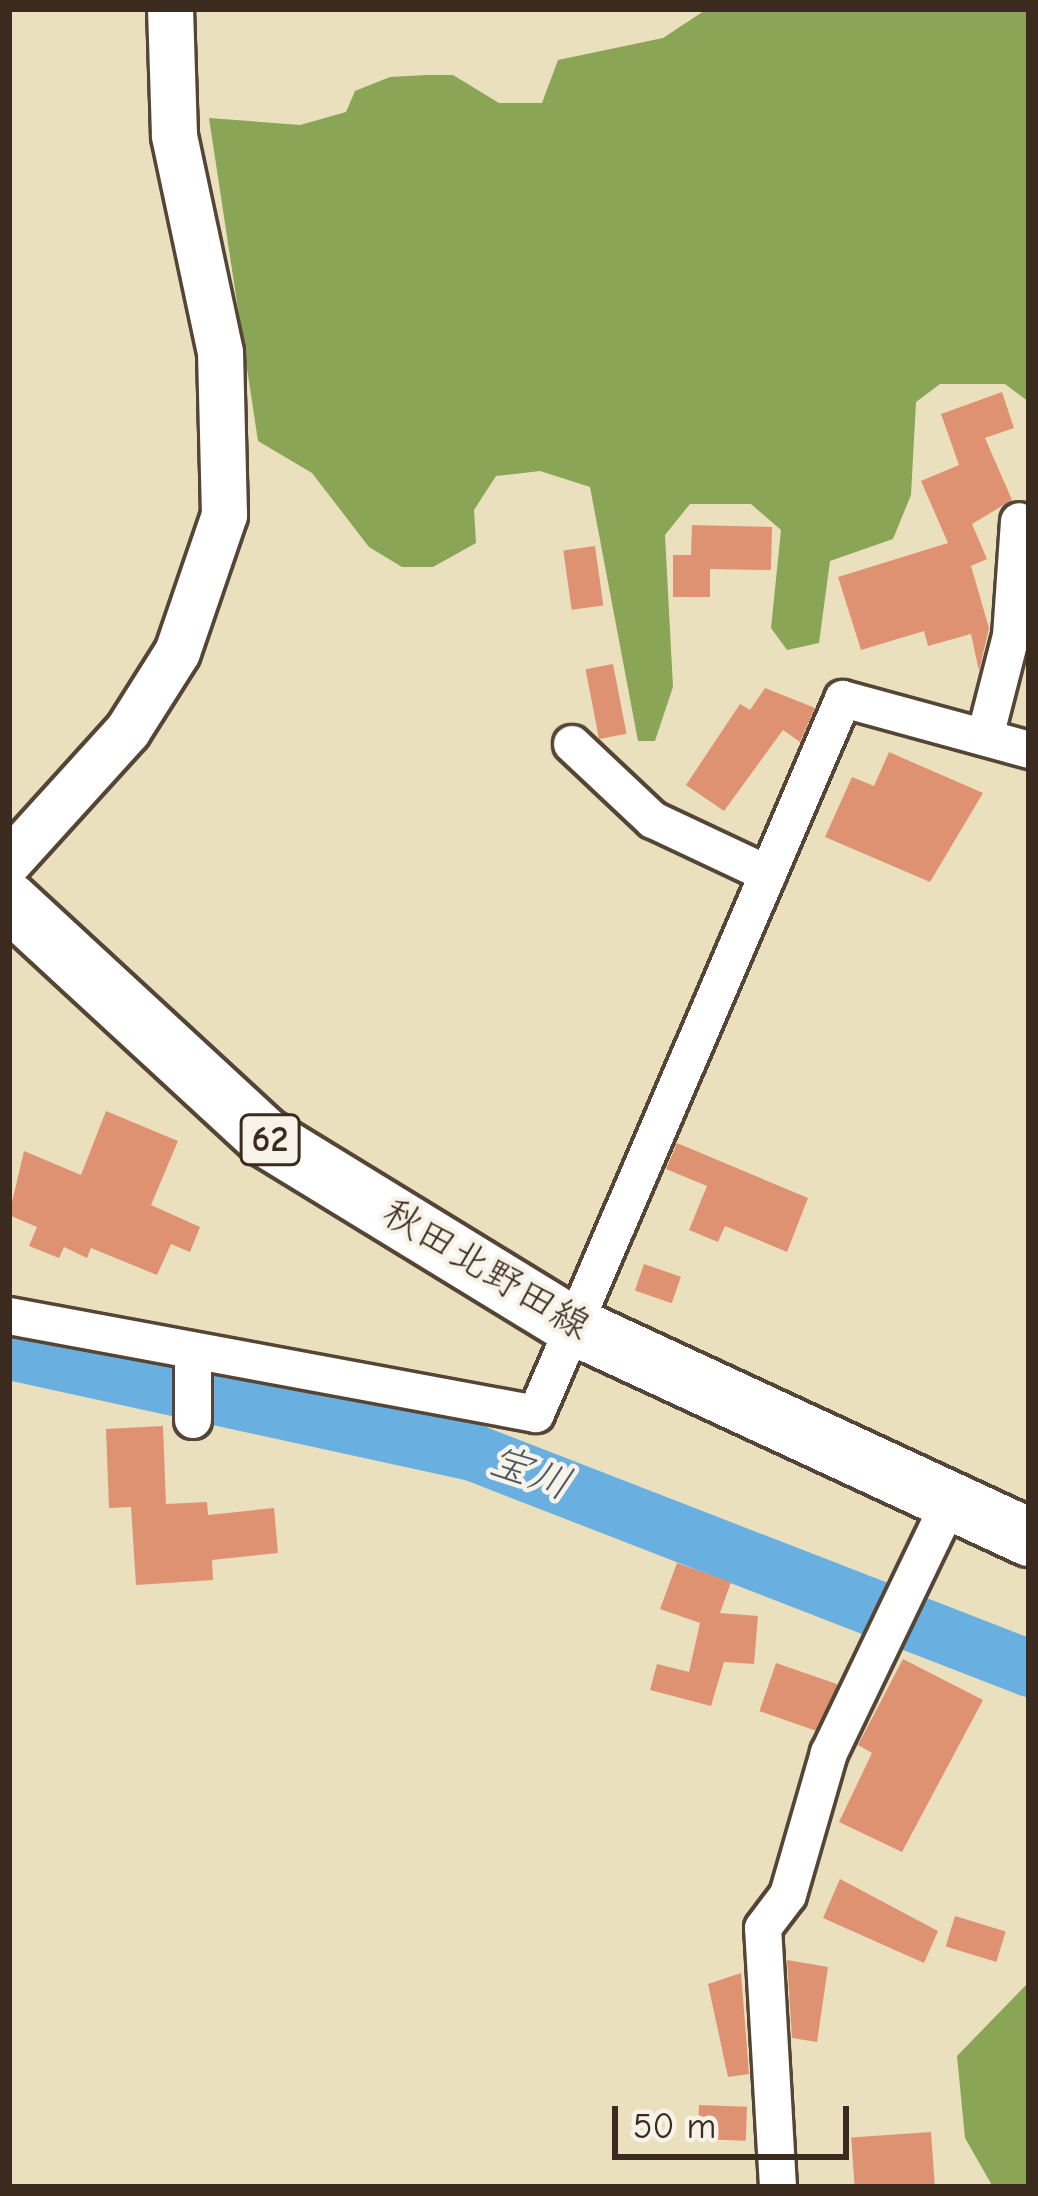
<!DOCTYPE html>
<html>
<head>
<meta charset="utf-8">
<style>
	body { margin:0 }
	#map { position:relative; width:1038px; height:2196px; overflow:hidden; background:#ebe0be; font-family:"Comic Neue","Klee One",sans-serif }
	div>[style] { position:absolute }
	.forest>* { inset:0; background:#8aa556 }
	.river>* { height:57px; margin:-28.5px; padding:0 28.5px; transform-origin:28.5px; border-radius:28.5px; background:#69b0e0 }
	.building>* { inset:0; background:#df9272; transform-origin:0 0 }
	.roads { filter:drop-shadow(3px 0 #554536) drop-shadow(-3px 0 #554536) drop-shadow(0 3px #554536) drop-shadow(0 -3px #554536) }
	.minor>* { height:36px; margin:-18px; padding:0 18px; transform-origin:18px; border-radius:18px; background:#fff }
	.tertiary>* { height:45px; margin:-22.5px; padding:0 22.5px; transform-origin:22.5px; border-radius:22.5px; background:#fff }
	.primary>* { height:57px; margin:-28.5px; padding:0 28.5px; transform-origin:28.5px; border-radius:28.5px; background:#fff }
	span { translate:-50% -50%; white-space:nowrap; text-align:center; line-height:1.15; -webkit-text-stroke:9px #f7f3e8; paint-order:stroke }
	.shield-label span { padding:3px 9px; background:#f7f3e8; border:3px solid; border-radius:9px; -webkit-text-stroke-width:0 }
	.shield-label { font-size:36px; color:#3b2a1e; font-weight:700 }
	.street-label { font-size:39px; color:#3b2a1e }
	.water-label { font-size:42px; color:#4b5962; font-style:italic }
	.frame { position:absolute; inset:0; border:12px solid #3b2a1e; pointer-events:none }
	.scale { position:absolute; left:612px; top:2106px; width:237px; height:54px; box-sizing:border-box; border:6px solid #3b2a1e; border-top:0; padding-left:15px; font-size:36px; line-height:42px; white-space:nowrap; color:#3b2a1e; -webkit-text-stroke:9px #f7f3e8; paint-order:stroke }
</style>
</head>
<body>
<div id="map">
	<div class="forest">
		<i style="clip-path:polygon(707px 9px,1029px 9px,1029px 402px,1005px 384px,940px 384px,916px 402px,911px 495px,893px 539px,830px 561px,819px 643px,787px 650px,771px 628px,781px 530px,751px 504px,690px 504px,665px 535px,673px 687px,655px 741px,638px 741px,590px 487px,540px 471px,496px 476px,474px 510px,476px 543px,433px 567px,402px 567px,369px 547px,312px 473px,258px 441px,209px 118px,300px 125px,346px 112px,355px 91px,390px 77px,426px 75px,453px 75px,499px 103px,542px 103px,558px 60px,663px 38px)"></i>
		<i style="clip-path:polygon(1029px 1982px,1029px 2187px,993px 2187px,965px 2138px,957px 2056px)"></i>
	</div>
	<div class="river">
		<i style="left:9px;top:1351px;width:477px;rotate:12.3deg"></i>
		<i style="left:475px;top:1453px;width:594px;rotate:21.21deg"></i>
	</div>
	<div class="building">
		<i style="clip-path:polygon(1002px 392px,1014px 428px,985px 438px,1012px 500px,972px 524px,987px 559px,971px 566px,989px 628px,979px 671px,971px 634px,928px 646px,924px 631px,861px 650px,838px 577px,948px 543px,921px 481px,959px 465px,941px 414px)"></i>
		<i style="clip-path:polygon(692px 525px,772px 527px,771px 570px,710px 569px,710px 597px,673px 597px,673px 555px,691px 555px)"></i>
		<i style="left:595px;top:546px;width:60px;height:32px;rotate:82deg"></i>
		<i style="left:613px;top:664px;width:71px;height:28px;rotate:79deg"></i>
		<i style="clip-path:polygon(765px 688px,815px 708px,800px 742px,783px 730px,724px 811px,686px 785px,740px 704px,750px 710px)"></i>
		<i style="clip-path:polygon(889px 752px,983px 793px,930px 882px,825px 837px,852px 777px,874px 786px)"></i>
		<i style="clip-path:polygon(106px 1111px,178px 1141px,151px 1205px,200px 1227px,190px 1252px,171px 1244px,157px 1275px,91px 1248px,87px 1258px,64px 1247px,59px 1258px,29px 1246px,37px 1227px,9px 1215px,24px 1151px,81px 1175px)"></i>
		<i style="clip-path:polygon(677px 1143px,808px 1198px,787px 1252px,725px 1226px,718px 1242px,689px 1230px,707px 1186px,666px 1169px)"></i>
		<i style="left:644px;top:1264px;width:39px;height:28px;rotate:19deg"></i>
		<i style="clip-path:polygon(163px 1426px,166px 1504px,207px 1502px,208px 1515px,274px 1508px,278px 1553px,212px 1560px,213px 1580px,136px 1585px,131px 1507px,109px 1508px,106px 1429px)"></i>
		<i style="clip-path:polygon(677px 1563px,731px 1582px,720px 1613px,758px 1616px,754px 1664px,724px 1662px,711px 1706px,650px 1690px,657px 1664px,689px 1672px,700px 1623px,660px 1609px)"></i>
		<i style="clip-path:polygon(903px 1659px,983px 1700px,902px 1852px,839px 1822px,872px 1753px,858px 1745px)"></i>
		<i style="left:776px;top:1663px;width:65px;height:51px;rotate:19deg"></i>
		<i style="clip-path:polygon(840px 1879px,938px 1931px,924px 1963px,823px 1918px)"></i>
		<i style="left:955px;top:1916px;width:53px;height:32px;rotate:17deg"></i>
		<i style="clip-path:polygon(787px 1960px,828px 1967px,817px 2042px,792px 2038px)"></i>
		<i style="clip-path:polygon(741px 1973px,749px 2074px,728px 2077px,708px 1984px)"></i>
		<i style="left:699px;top:2105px;width:48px;height:34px;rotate:2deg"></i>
		<i style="left:931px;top:2132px;width:53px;height:80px;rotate:86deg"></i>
	</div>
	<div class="roads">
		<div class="minor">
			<i style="left:985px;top:737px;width:104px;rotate:-75.6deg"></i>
			<i style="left:1011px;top:636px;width:115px;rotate:-86deg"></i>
			<i style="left:572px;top:744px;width:111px;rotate:43.2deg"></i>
			<i style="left:653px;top:820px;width:127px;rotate:25.2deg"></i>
			<i style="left:9px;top:1316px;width:536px;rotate:10.53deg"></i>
			<i style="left:536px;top:1414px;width:778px;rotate:-66.76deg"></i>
			<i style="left:843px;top:699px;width:193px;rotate:15.3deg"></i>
			<i style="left:193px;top:1420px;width:69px;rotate:-90deg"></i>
			<i style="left:778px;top:2187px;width:259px;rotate:-93.3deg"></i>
			<i style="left:763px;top:1928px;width:41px;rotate:-52.9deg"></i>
			<i style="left:788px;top:1895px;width:148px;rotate:-73.9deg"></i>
			<i style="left:829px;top:1753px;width:279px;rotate:-64.3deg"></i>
		</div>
		<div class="tertiary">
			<i style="left:9px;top:861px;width:176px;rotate:-47.8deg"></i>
			<i style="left:127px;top:731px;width:93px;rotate:-57.7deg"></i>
			<i style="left:177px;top:652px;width:145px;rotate:-71.1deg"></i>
			<i style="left:224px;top:515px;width:163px;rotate:-91.4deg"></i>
			<i style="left:220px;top:352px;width:222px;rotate:-102deg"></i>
			<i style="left:174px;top:135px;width:126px;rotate:-91.8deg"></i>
		</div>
		<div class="primary">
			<i style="left:9px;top:901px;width:348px;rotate:42.7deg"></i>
			<i style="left:265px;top:1137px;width:360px;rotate:31.5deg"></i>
			<i style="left:572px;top:1325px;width:504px;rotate:24.89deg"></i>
		</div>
	</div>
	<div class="shield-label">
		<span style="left:270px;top:1140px">62</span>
	</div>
	<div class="street-label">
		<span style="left:486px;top:1270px;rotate:31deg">秋田北野田線</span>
	</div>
	<div class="water-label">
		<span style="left:530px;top:1473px;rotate:20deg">宝川</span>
	</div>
	<div class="frame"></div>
	<div class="scale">50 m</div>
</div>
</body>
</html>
